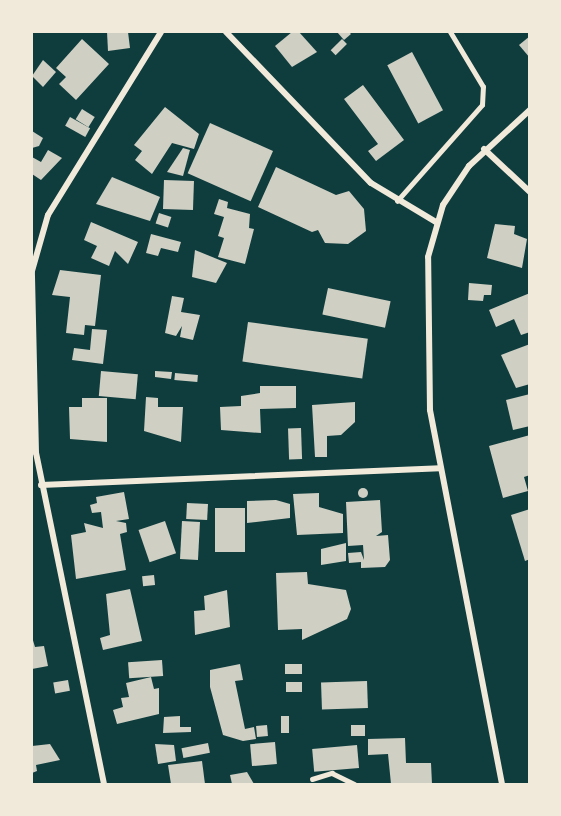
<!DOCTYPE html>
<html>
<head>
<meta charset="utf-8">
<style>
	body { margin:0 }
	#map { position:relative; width:561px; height:816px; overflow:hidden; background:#0f3d3e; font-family:Commissioner,sans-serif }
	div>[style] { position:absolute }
	.building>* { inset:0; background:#cfcfc3; transform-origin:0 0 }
	.round { border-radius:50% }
	.service>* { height:4.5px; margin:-2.25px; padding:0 2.25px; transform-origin:2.25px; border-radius:2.25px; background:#f1e9da }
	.minor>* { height:6px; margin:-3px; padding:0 3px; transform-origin:3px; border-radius:3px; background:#f1e9da }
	span { translate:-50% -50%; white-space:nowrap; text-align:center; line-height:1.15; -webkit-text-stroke:4.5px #f1e9da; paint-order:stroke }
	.frame { position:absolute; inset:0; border:33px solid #f1e9da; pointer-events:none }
</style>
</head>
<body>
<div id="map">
	<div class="building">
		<i style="clip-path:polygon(107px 32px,128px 32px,130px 48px,108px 51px)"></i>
		<i style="clip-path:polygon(292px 32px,299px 32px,317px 52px,292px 67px,275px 46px)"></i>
		<i style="clip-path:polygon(337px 32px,349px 32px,351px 34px,344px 40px)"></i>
		<i style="clip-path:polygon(530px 36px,530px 58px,519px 45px)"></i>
		<i style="clip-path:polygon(82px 39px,109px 64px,76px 100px,59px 84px,66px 77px,56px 68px)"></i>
		<i style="left:342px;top:39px;width:7px;height:16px;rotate:45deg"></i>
		<i style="left:412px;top:52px;width:66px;height:28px;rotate:62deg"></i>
		<i style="clip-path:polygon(43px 60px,56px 72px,43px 87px,32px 76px)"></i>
		<i style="clip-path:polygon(363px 85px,404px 140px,376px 161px,368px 151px,378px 144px,344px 99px)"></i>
		<i style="clip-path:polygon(165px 107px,199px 134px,194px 149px,172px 143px,152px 174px,135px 160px,142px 151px,134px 145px)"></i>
		<i style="left:82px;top:109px;width:15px;height:12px;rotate:32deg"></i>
		<i style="left:70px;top:117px;width:23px;height:10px;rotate:29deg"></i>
		<i style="left:210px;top:123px;width:69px;height:55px;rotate:24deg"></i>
		<i style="clip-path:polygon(32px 131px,43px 138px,39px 146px,32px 148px)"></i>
		<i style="clip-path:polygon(183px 148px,190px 150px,183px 176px,167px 172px)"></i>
		<i style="clip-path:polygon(48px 150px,62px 158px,41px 180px,32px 174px,32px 157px,41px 162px)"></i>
		<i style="clip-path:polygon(276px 167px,336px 195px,349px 191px,364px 209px,366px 231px,348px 244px,325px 243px,318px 230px,312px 232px,258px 207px)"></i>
		<i style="clip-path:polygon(112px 177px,160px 197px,150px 221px,96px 204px)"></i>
		<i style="left:164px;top:180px;width:30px;height:29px;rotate:2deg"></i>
		<i style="clip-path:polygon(219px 199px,228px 202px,227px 208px,250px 214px,249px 228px,254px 229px,245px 264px,218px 257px,224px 238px,218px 236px,224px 217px,214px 214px)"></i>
		<i style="left:159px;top:213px;width:13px;height:11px;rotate:18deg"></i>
		<i style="clip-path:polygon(91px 222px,138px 242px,128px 264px,115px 251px,109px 266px,91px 258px,97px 246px,84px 240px)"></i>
		<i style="clip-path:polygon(495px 224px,515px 226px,514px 234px,527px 239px,522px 268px,487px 258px)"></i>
		<i style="clip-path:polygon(151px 234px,181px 242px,178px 252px,161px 248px,158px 256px,146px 253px)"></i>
		<i style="clip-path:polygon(195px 250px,227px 263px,216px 283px,192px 277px)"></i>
		<i style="clip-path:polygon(60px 270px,101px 275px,95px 326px,85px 325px,84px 335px,66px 333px,70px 297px,52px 295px)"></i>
		<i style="clip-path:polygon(469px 283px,492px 285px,491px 295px,484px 295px,483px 301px,468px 300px)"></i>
		<i style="left:328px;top:288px;width:64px;height:27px;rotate:12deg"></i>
		<i style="clip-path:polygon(530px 293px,530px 332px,521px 335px,514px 319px,496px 327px,489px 310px)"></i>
		<i style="clip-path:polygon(172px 296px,184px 298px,181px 312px,200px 315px,193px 340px,180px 337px,182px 326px,176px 336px,165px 333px)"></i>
		<i style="left:248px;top:322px;width:121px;height:40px;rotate:8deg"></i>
		<i style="clip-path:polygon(92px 329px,107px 330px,103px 364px,72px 360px,74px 348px,90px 350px)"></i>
		<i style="clip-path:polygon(530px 344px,530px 384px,516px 388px,501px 355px)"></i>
		<i style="left:101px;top:371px;width:37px;height:25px;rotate:5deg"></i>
		<i style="clip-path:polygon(155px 371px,172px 372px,171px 379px,155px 377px)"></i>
		<i style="left:175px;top:373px;width:23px;height:7px;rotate:5deg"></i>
		<i style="clip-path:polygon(260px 386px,296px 386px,296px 408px,260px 409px,261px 433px,221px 430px,220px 407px,241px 406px,241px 396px,260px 393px)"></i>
		<i style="clip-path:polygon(530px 394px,530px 426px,513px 430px,506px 400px)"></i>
		<i style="clip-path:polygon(146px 397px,158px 398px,158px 407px,183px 407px,181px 442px,144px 431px)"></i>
		<i style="clip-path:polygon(82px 398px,107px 398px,107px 442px,70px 439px,69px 407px,82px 407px)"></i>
		<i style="clip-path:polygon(355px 402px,355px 422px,341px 435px,327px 436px,327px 457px,315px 457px,312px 405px)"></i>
		<i style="left:301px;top:428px;width:31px;height:13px;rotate:88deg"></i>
		<i style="clip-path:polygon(530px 435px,530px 475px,524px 477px,528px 491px,503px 498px,489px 446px)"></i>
		<i class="round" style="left:358px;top:488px;width:10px;height:10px"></i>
		<i style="clip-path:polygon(124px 492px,129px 519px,116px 521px,126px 523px,127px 532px,120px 534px,126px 570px,76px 579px,71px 535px,86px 532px,84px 523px,103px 528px,101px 512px,92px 513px,90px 505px,97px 503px,96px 497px)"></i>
		<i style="clip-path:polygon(319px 493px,319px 507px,343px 514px,343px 533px,297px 535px,293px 494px)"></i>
		<i style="clip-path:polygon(276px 500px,290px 504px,290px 518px,247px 523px,247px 501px)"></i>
		<i style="clip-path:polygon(380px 500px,382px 532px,376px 536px,388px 535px,390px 560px,385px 567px,361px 568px,361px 562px,349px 563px,348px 553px,361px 552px,364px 560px,363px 545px,348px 546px,346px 502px)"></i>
		<i style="left:187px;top:503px;width:21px;height:16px;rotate:3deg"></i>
		<i style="left:215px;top:508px;width:30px;height:44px"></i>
		<i style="clip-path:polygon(530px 509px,530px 559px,525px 561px,511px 515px)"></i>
		<i style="left:165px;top:521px;width:34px;height:28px;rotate:71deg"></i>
		<i style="left:182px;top:521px;width:18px;height:38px;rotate:3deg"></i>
		<i style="clip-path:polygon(346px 543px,346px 561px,321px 565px,321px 549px)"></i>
		<i style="clip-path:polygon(307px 572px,308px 584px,346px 590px,351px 609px,347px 619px,302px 640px,302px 629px,278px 630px,276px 573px)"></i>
		<i style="left:154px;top:575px;width:10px;height:12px;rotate:84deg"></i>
		<i style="clip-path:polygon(130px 589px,142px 641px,103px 650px,100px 638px,110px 635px,106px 594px)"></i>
		<i style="clip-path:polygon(227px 590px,230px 627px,195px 635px,194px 611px,205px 610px,204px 596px)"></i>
		<i style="clip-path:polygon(32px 637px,35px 647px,44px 646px,48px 666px,32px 669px)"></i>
		<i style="left:162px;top:660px;width:16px;height:34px;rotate:86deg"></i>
		<i style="clip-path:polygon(240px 664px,243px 680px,235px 681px,245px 729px,254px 727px,256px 739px,243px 741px,223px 735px,210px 687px,210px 670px)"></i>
		<i style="left:285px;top:664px;width:17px;height:10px"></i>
		<i style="clip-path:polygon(151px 677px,154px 689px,159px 688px,159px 714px,117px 724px,113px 710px,123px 707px,121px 698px,129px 697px,126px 683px)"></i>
		<i style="left:68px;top:680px;width:11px;height:15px;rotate:80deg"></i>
		<i style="left:367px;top:681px;width:27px;height:46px;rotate:88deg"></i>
		<i style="left:286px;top:682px;width:16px;height:10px"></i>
		<i style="clip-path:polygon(180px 716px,180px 727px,191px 727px,191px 732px,163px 733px,164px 717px)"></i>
		<i style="left:281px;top:716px;width:8px;height:17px"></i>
		<i style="left:267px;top:725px;width:11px;height:11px;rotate:85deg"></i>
		<i style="left:351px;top:725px;width:14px;height:11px"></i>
		<i style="clip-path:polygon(405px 738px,406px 763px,431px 763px,432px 784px,391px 784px,388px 754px,368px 755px,368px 739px)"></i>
		<i style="left:275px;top:742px;width:22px;height:25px;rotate:85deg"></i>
		<i style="left:208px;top:743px;width:10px;height:27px;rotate:79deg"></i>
		<i style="clip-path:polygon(50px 744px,60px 760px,36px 765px,37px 771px,32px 773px,32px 746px)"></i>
		<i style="clip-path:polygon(155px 744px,174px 745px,176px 761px,158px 764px)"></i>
		<i style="left:357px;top:745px;width:23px;height:45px;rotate:85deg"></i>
		<i style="clip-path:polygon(202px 761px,205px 784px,171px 784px,168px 765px)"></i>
		<i style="clip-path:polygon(247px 772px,254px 784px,232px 784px,230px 775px)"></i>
	</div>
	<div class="service">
		<i style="left:397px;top:201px;width:128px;rotate:-48.5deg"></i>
		<i style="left:482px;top:105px;width:18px;rotate:-87deg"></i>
		<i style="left:483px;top:87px;width:64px;rotate:-121deg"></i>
		<i style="left:312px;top:779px;width:21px;rotate:-17deg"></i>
		<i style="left:332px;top:773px;width:25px;rotate:26deg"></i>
	</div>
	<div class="minor">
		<i style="left:226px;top:32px;width:209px;rotate:46.2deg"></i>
		<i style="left:371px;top:183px;width:76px;rotate:31deg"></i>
		<i style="left:484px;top:149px;width:63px;rotate:43.1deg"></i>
		<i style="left:41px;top:485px;width:399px;rotate:-2.4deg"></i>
		<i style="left:104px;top:784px;width:338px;rotate:-101.6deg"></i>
		<i style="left:36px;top:453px;width:182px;rotate:-91.3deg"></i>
		<i style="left:32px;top:271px;width:58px;rotate:-74.1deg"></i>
		<i style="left:48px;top:215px;width:215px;rotate:-58.3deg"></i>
		<i style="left:502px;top:784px;width:381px;rotate:-100.9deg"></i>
		<i style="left:430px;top:410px;width:153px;rotate:-90.7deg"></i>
		<i style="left:428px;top:257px;width:54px;rotate:-73.9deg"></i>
		<i style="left:443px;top:205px;width:47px;rotate:-56.3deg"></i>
		<i style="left:469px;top:166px;width:83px;rotate:-42.6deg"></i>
	</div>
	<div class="frame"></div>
</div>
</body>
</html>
